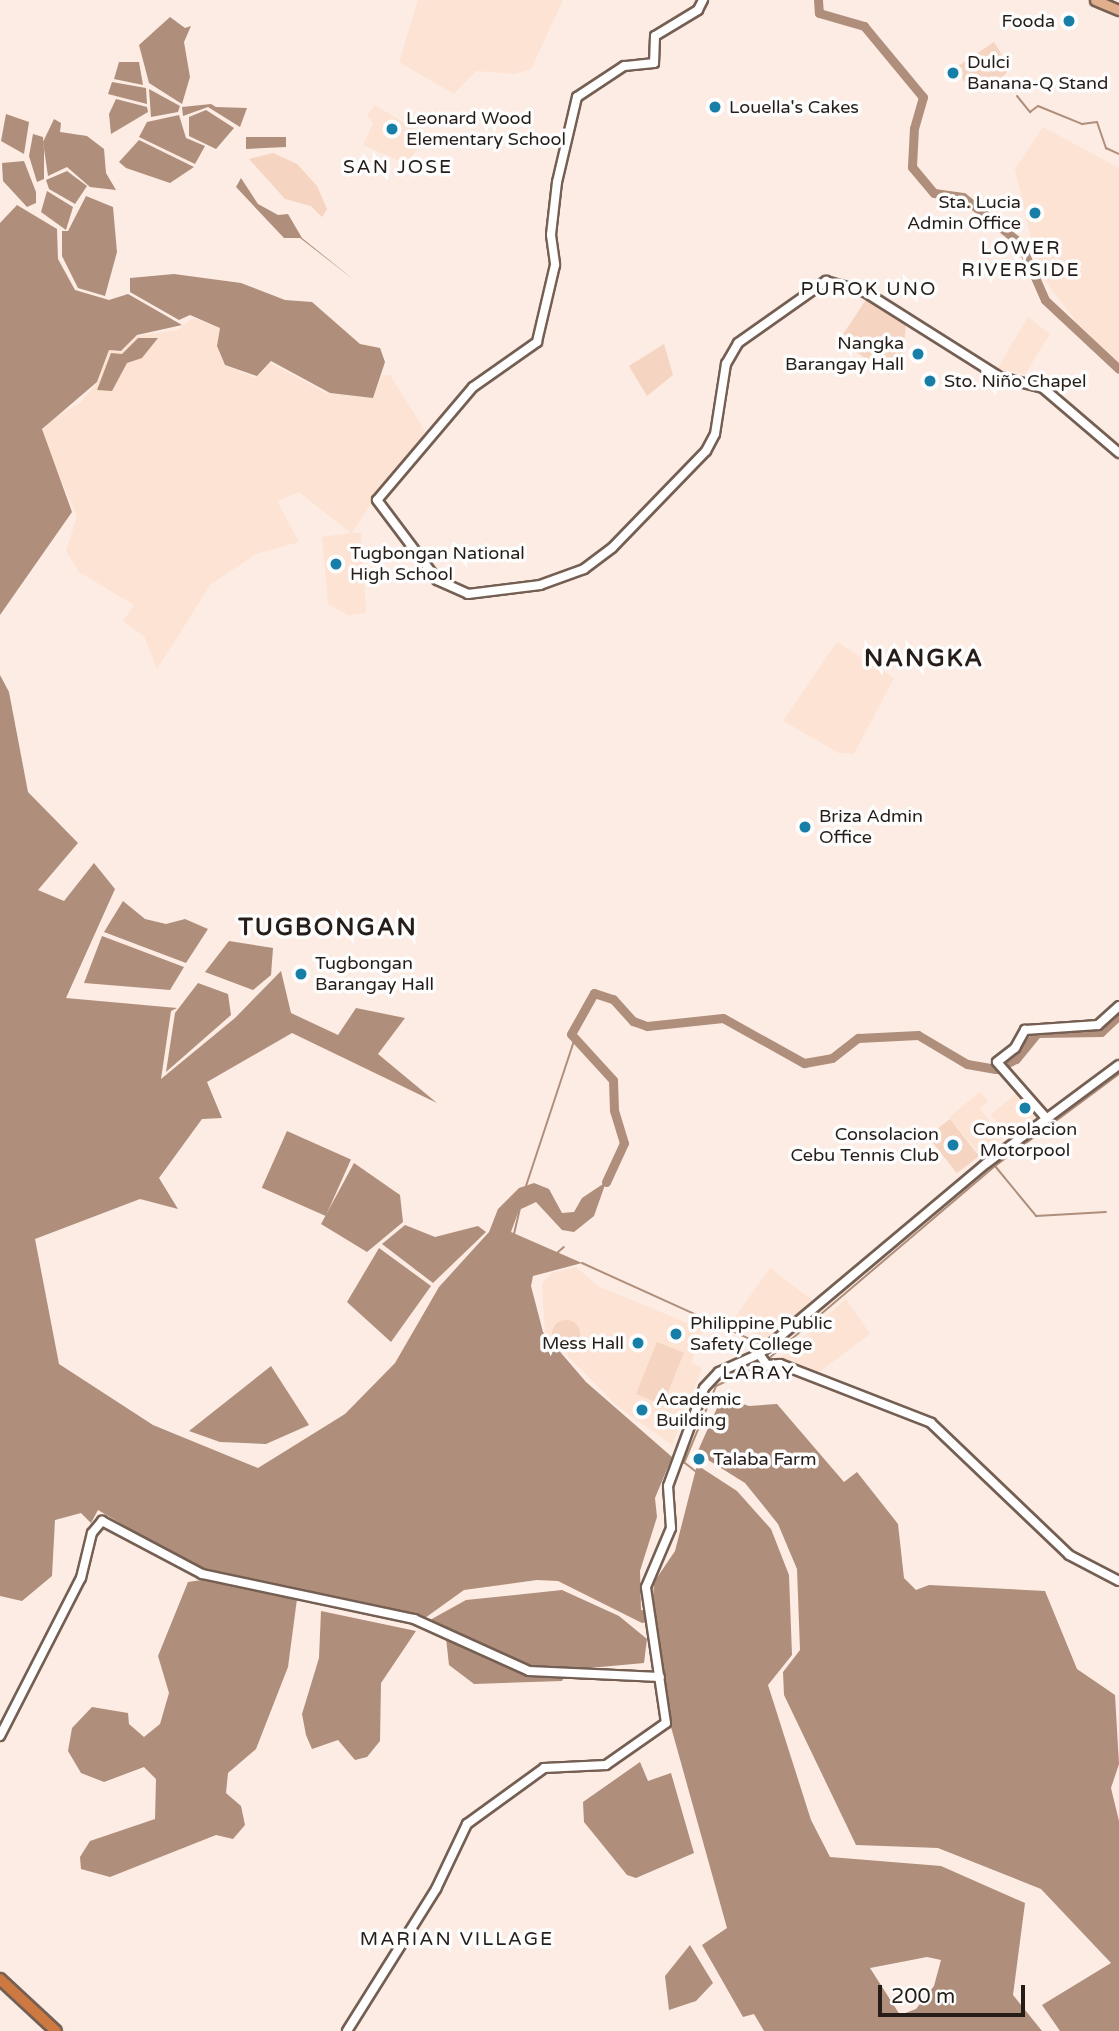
<!DOCTYPE html>
<html>
<head>
<meta charset="utf-8">
<style>
	body { margin:0 }
	#map { position:relative; width:1119px; height:2031px; overflow:hidden; background:#fcece3; font-family:"Varela Round",sans-serif }
	div>[style] { position:absolute }
	.built>* { inset:0; background:#fde3d3; transform-origin:0 0 }
	.green>* { inset:0; background:#f5d4c1; transform-origin:0 0 }
	.round { border-radius:50% }
	.water>* { inset:0; background:#af8e7b; transform-origin:0 0 }
	.stream>* { height:2px; margin:-1px; padding:0 1px; transform-origin:1px; border-radius:1px; background:#af8e7b }
	.river>* { height:9px; margin:-4.5px; padding:0 4.5px; transform-origin:4.5px; border-radius:4.5px; background:#af8e7b }
	.roads { filter:drop-shadow(2px 0 #755f53) drop-shadow(-2px 0 #755f53) drop-shadow(0 2px #755f53) drop-shadow(0 -2px #755f53) }
	.secondary>* { height:8px; margin:-4px; padding:0 4px; transform-origin:4px; border-radius:4px; background:#fff }
	.primary>* { height:9px; margin:-4.5px; padding:0 4.5px; transform-origin:4.5px; border-radius:4.5px; background:#e2af8d }
	.highway>* { height:10px; margin:-5px; padding:0 5px; transform-origin:5px; border-radius:5px; background:#ce7941 }
	.dots>* { width:19px; height:19px; translate:-50% -50%; box-sizing:border-box; border:4px solid #fdfdfd; border-radius:50% }
	span { translate:-50% -50%; white-space:nowrap; text-align:center; line-height:1.15; -webkit-text-stroke:7px #fdfdfd; paint-order:stroke }
	.poi-label { font-size:18px; color:#261d18 }
	.right { translate:-100% -50%; text-align:right }
	.left { translate:0 -50%; text-align:left }
	.neighbourhood-label { font-size:19px; color:#261d18; letter-spacing:2px }
	.district-label { font-size:24px; color:#261d18; font-weight:700; letter-spacing:2px }
	.scale { position:absolute; left:878px; top:1985px; width:147px; height:32px; box-sizing:border-box; border:4px solid #261d18; border-top:0; padding-left:9px; font-size:21px; line-height:24px; white-space:nowrap; color:#261d18; -webkit-text-stroke:5px #fdfdfd; paint-order:stroke }
</style>
</head>
<body>
<div id="map">
	<div class="built">
		<i style="clip-path:polygon(418px 0,563px 0,531px 69px,515px 74px,476px 71px,454px 94px,399px 62px)"></i>
		<i style="clip-path:polygon(375px 105px,425px 136px,407px 164px,363px 145px,373px 123px,367px 115px)"></i>
		<i style="clip-path:polygon(1043px 127px,1119px 168px,1119px 362px,1078px 324px,1039px 273px,1015px 169px)"></i>
		<i style="clip-path:polygon(1028px 317px,1050px 334px,1025px 374px,997px 369px)"></i>
		<i style="clip-path:polygon(193px 318px,220px 328px,217px 346px,224px 365px,256px 378px,270px 363px,326px 393px,373px 398px,382px 375px,390px 375px,430px 439px,375px 498px,352px 533px,361px 533px,366px 613px,348px 615px,328px 604px,322px 537px,351px 533px,299px 492px,277px 501px,299px 542px,256px 554px,211px 584px,157px 669px,144px 636px,123px 621px,134px 605px,79px 572px,66px 551px,77px 516px,41px 435px,48px 422px,81px 402px,97px 383px,109px 350px,121px 352px,137px 336px,177px 330px)"></i>
		<i style="clip-path:polygon(837px 642px,894px 678px,854px 754px,839px 753px,783px 721px)"></i>
		<i style="left:1019px;top:1091px;width:31px;height:37px;rotate:50deg"></i>
		<i style="clip-path:polygon(980px 1092px,988px 1101px,980px 1109px,1003px 1138px,981px 1156px,949px 1117px)"></i>
		<i style="clip-path:polygon(576px 1267px,598px 1286px,704px 1330px,691px 1362px,702px 1368px,672px 1445px,617px 1406px,545px 1333px,542px 1284px,552px 1273px)"></i>
		<i style="clip-path:polygon(770px 1268px,816px 1303px,768px 1342px,733px 1320px)"></i>
		<i style="clip-path:polygon(846px 1299px,870px 1334px,815px 1375px,779px 1359px)"></i>
	</div>
	<div class="green">
		<i style="clip-path:polygon(994px 42px,1008px 65px,1006px 74px,981px 93px,963px 80px,958px 66px)"></i>
		<i style="clip-path:polygon(273px 153px,297px 164px,317px 186px,327px 209px,322px 217px,311px 206px,285px 199px,249px 159px)"></i>
		<i style="clip-path:polygon(868px 297px,906px 324px,903px 353px,889px 375px,839px 340px)"></i>
		<i style="clip-path:polygon(664px 344px,673px 375px,647px 396px,629px 366px)"></i>
		<i style="left:950px;top:1119px;width:47px;height:28px;rotate:52deg"></i>
		<i class="round" style="left:552px;top:1320px;width:28px;height:28px"></i>
		<i style="left:657px;top:1342px;width:29px;height:56px;rotate:22deg"></i>
	</div>
	<div class="water">
		<i style="clip-path:polygon(170px 17px,185px 28px,191px 26px,184px 42px,190px 77px,182px 104px,149px 83px,139px 45px)"></i>
		<i style="clip-path:polygon(119px 62px,139px 62px,143px 85px,114px 79px)"></i>
		<i style="clip-path:polygon(112px 82px,146px 88px,147px 104px,108px 94px)"></i>
		<i style="clip-path:polygon(149px 89px,180px 106px,178px 112px,151px 117px)"></i>
		<i style="clip-path:polygon(116px 99px,147px 107px,148px 112px,111px 134px,109px 114px)"></i>
		<i style="clip-path:polygon(211px 104px,216px 107px,247px 108px,240px 127px,208px 107px,183px 116px,182px 107px)"></i>
		<i style="clip-path:polygon(206px 110px,234px 128px,216px 149px,189px 136px,189px 117px)"></i>
		<i style="clip-path:polygon(6px 114px,29px 122px,24px 154px,1px 141px)"></i>
		<i style="clip-path:polygon(179px 115px,186px 138px,205px 146px,195px 164px,139px 137px,147px 122px)"></i>
		<i style="clip-path:polygon(54px 119px,61px 123px,60px 132px,87px 136px,104px 149px,106px 173px,116px 190px,90px 187px,67px 167px,48px 176px,43px 142px)"></i>
		<i style="clip-path:polygon(33px 134px,43px 137px,44px 151px,44px 179px,37px 182px,29px 156px)"></i>
		<i style="clip-path:polygon(246px 137px,286px 137px,286px 147px,246px 149px)"></i>
		<i style="clip-path:polygon(139px 140px,194px 167px,170px 183px,126px 168px,119px 162px)"></i>
		<i style="clip-path:polygon(24px 161px,36px 192px,36px 203px,27px 207px,3px 181px,2px 163px)"></i>
		<i style="clip-path:polygon(67px 171px,87px 186px,75px 204px,49px 189px,46px 180px)"></i>
		<i style="clip-path:polygon(241px 178px,258px 204px,278px 215px,288px 214px,302px 238px,354px 280px,300px 238px,284px 238px,236px 187px)"></i>
		<i style="clip-path:polygon(47px 191px,73px 207px,66px 230px,41px 212px)"></i>
		<i style="clip-path:polygon(86px 196px,113px 207px,117px 252px,105px 296px,78px 288px,62px 256px,62px 231px,68px 231px)"></i>
		<i style="clip-path:polygon(17px 205px,57px 229px,58px 259px,75px 290px,109px 300px,128px 294px,182px 325px,137px 335px,121px 351px,109px 350px,97px 382px,42px 429px,72px 512px,0 615px,0 223px)"></i>
		<i style="clip-path:polygon(174px 274px,241px 283px,285px 300px,312px 302px,360px 344px,380px 348px,385px 362px,373px 398px,330px 393px,271px 361px,257px 376px,225px 365px,217px 346px,220px 328px,190px 315px,179px 320px,130px 292px,130px 278px)"></i>
		<i style="clip-path:polygon(138px 338px,158px 338px,142px 358px,127px 363px,112px 391px,97px 390px,111px 353px,122px 354px)"></i>
		<i style="clip-path:polygon(evenodd,0 675px,9px 692px,28px 792px,78px 843px,38px 890px,64px 901px,94px 863px,115px 889px,66px 998px,177px 1008px,171px 1011px,161px 1079px,235px 1018px,281px 971px,291px 1013px,338px 1035px,356px 1008px,405px 1018px,378px 1054px,437px 1103px,292px 1033px,207px 1082px,222px 1118px,202px 1119px,159px 1178px,178px 1209px,140px 1199px,35px 1239px,59px 1364px,153px 1425px,258px 1468px,345px 1414px,395px 1363px,439px 1287px,489px 1232px,498px 1209px,519px 1188px,534px 1183px,549px 1189px,562px 1213px,574px 1212px,582px 1198px,606px 1182px,594px 1216px,574px 1232px,562px 1230px,536px 1202px,519px 1210px,511px 1232px,582px 1263px,533px 1276px,531px 1286px,543px 1332px,586px 1382px,672px 1457px,655px 1498px,657px 1517px,640px 1571px,641px 1610px,652px 1611px,654px 1582px,675px 1551px,697px 1465px,737px 1491px,771px 1529px,789px 1575px,792px 1655px,768px 1685px,811px 1820px,830px 1857px,941px 1866px,1025px 1903px,1013px 1995px,1042px 2031px,764px 2031px,754px 2014px,743px 2017px,702px 1945px,727px 1928px,671px 1727px,655px 1621px,642px 1623px,558px 1581px,537px 1580px,464px 1590px,425px 1618px,193px 1566px,98px 1510px,91px 1523px,81px 1513px,55px 1520px,52px 1576px,22px 1601px,0 1596px,0 675px,927px 1957px,941px 1960px,934px 1986px,916px 2009px,900px 2015px,870px 1968px,927px 1957px)"></i>
		<i style="clip-path:polygon(123px 901px,145px 919px,166px 924px,185px 919px,208px 929px,186px 963px,104px 932px)"></i>
		<i style="clip-path:polygon(102px 936px,184px 967px,170px 990px,84px 983px)"></i>
		<i style="clip-path:polygon(229px 941px,273px 948px,271px 975px,253px 990px,205px 972px)"></i>
		<i style="clip-path:polygon(198px 983px,228px 994px,231px 1015px,166px 1072px,175px 1013px)"></i>
		<i style="left:287px;top:1131px;width:70px;height:62px;rotate:24deg"></i>
		<i style="clip-path:polygon(354px 1163px,400px 1195px,403px 1222px,367px 1252px,321px 1224px)"></i>
		<i style="clip-path:polygon(405px 1225px,435px 1237px,478px 1226px,486px 1232px,433px 1283px,382px 1244px)"></i>
		<i style="clip-path:polygon(379px 1248px,431px 1286px,391px 1342px,347px 1302px)"></i>
		<i style="clip-path:polygon(271px 1366px,309px 1425px,266px 1444px,220px 1442px,189px 1431px)"></i>
		<i style="clip-path:polygon(722px 1397px,749px 1406px,777px 1404px,844px 1482px,857px 1472px,898px 1524px,904px 1578px,916px 1590px,929px 1585px,1045px 1591px,1077px 1669px,1115px 1695px,1119px 1764px,1111px 1788px,1119px 1821px,1119px 2031px,1060px 2031px,1042px 2005px,1111px 1963px,1041px 1889px,938px 1848px,856px 1845px,784px 1695px,783px 1672px,800px 1650px,797px 1569px,778px 1524px,745px 1483px,697px 1453px)"></i>
		<i style="clip-path:polygon(202px 1580px,297px 1599px,288px 1667px,256px 1749px,228px 1773px,226px 1793px,241px 1806px,245px 1825px,233px 1839px,216px 1835px,110px 1877px,81px 1869px,80px 1857px,90px 1841px,155px 1819px,156px 1779px,144px 1767px,104px 1782px,81px 1773px,68px 1751px,72px 1728px,92px 1707px,128px 1713px,129px 1724px,144px 1737px,160px 1724px,169px 1693px,158px 1656px,188px 1582px)"></i>
		<i style="clip-path:polygon(562px 1590px,619px 1616px,647px 1639px,644px 1663px,568px 1670px,562px 1681px,474px 1684px,449px 1665px,445px 1629px,430px 1620px,466px 1600px)"></i>
		<i style="clip-path:polygon(321px 1611px,416px 1631px,381px 1683px,380px 1741px,367px 1757px,355px 1760px,338px 1740px,312px 1749px,306px 1735px,302px 1714px,319px 1658px)"></i>
		<i style="clip-path:polygon(640px 1762px,648px 1781px,671px 1773px,694px 1853px,636px 1878px,627px 1875px,584px 1822px,583px 1802px)"></i>
		<i style="clip-path:polygon(690px 1945px,713px 1983px,696px 2001px,669px 2010px,665px 1976px)"></i>
	</div>
	<div class="stream">
		<i style="left:1017px;top:96px;width:21px;rotate:51deg"></i>
		<i style="left:1030px;top:112px;width:10px;rotate:-37deg"></i>
		<i style="left:1038px;top:106px;width:48px;rotate:22.2deg"></i>
		<i style="left:1082px;top:124px;width:15px;rotate:-8deg"></i>
		<i style="left:1097px;top:122px;width:28px;rotate:71deg"></i>
		<i style="left:1106px;top:148px;width:14px;rotate:25deg"></i>
		<i style="left:995px;top:1166px;width:65px;rotate:50.6deg"></i>
		<i style="left:1036px;top:1216px;width:70px;rotate:-3.3deg"></i>
		<i style="left:526px;top:1186px;width:153px;rotate:-71.7deg"></i>
		<i style="left:514px;top:1234px;width:27px;rotate:-77deg"></i>
		<i style="left:557px;top:1253px;width:9px;rotate:-41deg"></i>
		<i style="left:582px;top:1263px;width:199px;rotate:24.4deg"></i>
		<i style="left:426px;top:1314px;width:18px;rotate:-63deg"></i>
		<i style="left:767px;top:1360px;width:299px;rotate:-40.4deg"></i>
		<i style="left:995px;top:1166px;width:154px;rotate:-36.6deg"></i>
		<i style="left:681px;top:1460px;width:18px;rotate:38deg"></i>
		<i style="left:684px;top:1463px;width:83px;rotate:-67.4deg"></i>
		<i style="left:716px;top:1386px;width:52px;rotate:-25.1deg"></i>
	</div>
	<div class="river">
		<i style="left:818px;top:0;width:13px;rotate:86deg"></i>
		<i style="left:819px;top:13px;width:47px;rotate:16.1deg"></i>
		<i style="left:864px;top:26px;width:92px;rotate:50.3deg"></i>
		<i style="left:923px;top:97px;width:32px;rotate:106deg"></i>
		<i style="left:914px;top:128px;width:39px;rotate:93deg"></i>
		<i style="left:912px;top:167px;width:34px;rotate:50deg"></i>
		<i style="left:934px;top:193px;width:29px;rotate:8deg"></i>
		<i style="left:963px;top:197px;width:73px;rotate:38.9deg"></i>
		<i style="left:1020px;top:243px;width:62px;rotate:66.3deg"></i>
		<i style="left:1045px;top:300px;width:101px;rotate:43deg"></i>
		<i style="left:606px;top:1182px;width:43px;rotate:-65.2deg"></i>
		<i style="left:624px;top:1143px;width:34px;rotate:-107deg"></i>
		<i style="left:614px;top:1110px;width:30px;rotate:-92deg"></i>
		<i style="left:613px;top:1080px;width:62px;rotate:-132.4deg"></i>
		<i style="left:571px;top:1034px;width:47px;rotate:-60.7deg"></i>
		<i style="left:594px;top:993px;width:20px;rotate:18deg"></i>
		<i style="left:613px;top:999px;width:30px;rotate:48deg"></i>
		<i style="left:633px;top:1021px;width:15px;rotate:20deg"></i>
		<i style="left:647px;top:1026px;width:76px;rotate:-6deg"></i>
		<i style="left:723px;top:1018px;width:93px;rotate:29.1deg"></i>
		<i style="left:804px;top:1063px;width:28px;rotate:-10deg"></i>
		<i style="left:832px;top:1058px;width:33px;rotate:-38deg"></i>
		<i style="left:858px;top:1038px;width:60px;rotate:-2.9deg"></i>
		<i style="left:918px;top:1035px;width:57px;rotate:30.6deg"></i>
		<i style="left:967px;top:1064px;width:29px;rotate:10deg"></i>
		<i style="left:996px;top:1069px;width:22px;rotate:-27deg"></i>
		<i style="left:1016px;top:1059px;width:33px;rotate:-51deg"></i>
		<i style="left:1037px;top:1033px;width:64px;rotate:-0.9deg"></i>
		<i style="left:1101px;top:1032px;width:25px;rotate:-43deg"></i>
	</div>
	<div class="roads">
		<div class="secondary">
			<i style="left:703px;top:0;width:11px;rotate:117deg"></i>
			<i style="left:698px;top:10px;width:50px;rotate:148.8deg"></i>
			<i style="left:655px;top:36px;width:27px;rotate:92deg"></i>
			<i style="left:654px;top:63px;width:30px;rotate:174deg"></i>
			<i style="left:624px;top:66px;width:56px;rotate:146.6deg"></i>
			<i style="left:577px;top:97px;width:87px;rotate:103.2deg"></i>
			<i style="left:557px;top:182px;width:53px;rotate:96.5deg"></i>
			<i style="left:551px;top:235px;width:30px;rotate:82deg"></i>
			<i style="left:555px;top:265px;width:79px;rotate:103.2deg"></i>
			<i style="left:537px;top:342px;width:78px;rotate:144.9deg"></i>
			<i style="left:473px;top:387px;width:148px;rotate:130.3deg"></i>
			<i style="left:377px;top:500px;width:100px;rotate:53.1deg"></i>
			<i style="left:437px;top:580px;width:34px;rotate:24deg"></i>
			<i style="left:468px;top:594px;width:73px;rotate:-7.1deg"></i>
			<i style="left:540px;top:585px;width:47px;rotate:-20deg"></i>
			<i style="left:584px;top:569px;width:35px;rotate:-37deg"></i>
			<i style="left:612px;top:548px;width:135px;rotate:-45.9deg"></i>
			<i style="left:706px;top:451px;width:19px;rotate:-62deg"></i>
			<i style="left:715px;top:434px;width:71px;rotate:-81.1deg"></i>
			<i style="left:726px;top:364px;width:24px;rotate:-60deg"></i>
			<i style="left:738px;top:343px;width:108px;rotate:-35.2deg"></i>
			<i style="left:826px;top:281px;width:41px;rotate:15.8deg"></i>
			<i style="left:865px;top:292px;width:160px;rotate:32.2deg"></i>
			<i style="left:1000px;top:377px;width:44px;rotate:14.3deg"></i>
			<i style="left:1043px;top:388px;width:100px;rotate:40.5deg"></i>
			<i style="left:1046px;top:1118px;width:74px;rotate:-131.2deg"></i>
			<i style="left:997px;top:1062px;width:23px;rotate:-38deg"></i>
			<i style="left:1015px;top:1048px;width:21px;rotate:-61deg"></i>
			<i style="left:1025px;top:1030px;width:73px;rotate:-3.9deg"></i>
			<i style="left:1098px;top:1025px;width:28px;rotate:-42deg"></i>
			<i style="left:759px;top:1354px;width:14px;rotate:54deg"></i>
			<i style="left:767px;top:1365px;width:13px;rotate:-4deg"></i>
			<i style="left:780px;top:1364px;width:162px;rotate:21.3deg"></i>
			<i style="left:931px;top:1423px;width:191px;rotate:43.7deg"></i>
			<i style="left:1069px;top:1555px;width:56px;rotate:27.5deg"></i>
			<i style="left:0;top:1736px;width:178px;rotate:-62.9deg"></i>
			<i style="left:81px;top:1578px;width:46px;rotate:-76.3deg"></i>
			<i style="left:92px;top:1533px;width:16px;rotate:-50deg"></i>
			<i style="left:102px;top:1521px;width:113px;rotate:27.9deg"></i>
			<i style="left:202px;top:1574px;width:217px;rotate:12deg"></i>
			<i style="left:414px;top:1619px;width:126px;rotate:24.3deg"></i>
			<i style="left:529px;top:1671px;width:131px;rotate:2.6deg"></i>
			<i style="left:347px;top:2031px;width:168px;rotate:-57.9deg"></i>
			<i style="left:436px;top:1889px;width:72px;rotate:-64.5deg"></i>
			<i style="left:467px;top:1824px;width:95px;rotate:-36deg"></i>
			<i style="left:544px;top:1768px;width:62px;rotate:-2.8deg"></i>
			<i style="left:606px;top:1765px;width:73px;rotate:-35deg"></i>
			<i style="left:666px;top:1723px;width:137px;rotate:-98.4deg"></i>
			<i style="left:646px;top:1587px;width:64px;rotate:-67deg"></i>
			<i style="left:671px;top:1528px;width:42px;rotate:-94.1deg"></i>
			<i style="left:668px;top:1486px;width:104px;rotate:-69.8deg"></i>
			<i style="left:704px;top:1388px;width:22px;rotate:-47deg"></i>
			<i style="left:719px;top:1372px;width:44px;rotate:-24.2deg"></i>
			<i style="left:759px;top:1354px;width:297px;rotate:-40deg"></i>
			<i style="left:987px;top:1163px;width:164px;rotate:-36.6deg"></i>
		</div>
		<div class="primary">
			<i style="left:1095px;top:0;width:26px;rotate:23deg"></i>
		</div>
		<div class="highway">
			<i style="left:0;top:1979px;width:76px;rotate:42.9deg"></i>
		</div>
	</div>
	<div class="dots">
		<i style="left:1069px;top:21px;background:#177ea8"></i>
		<i style="left:953px;top:73px;background:#177ea8"></i>
		<i style="left:715px;top:107px;background:#177ea8"></i>
		<i style="left:392px;top:129px;background:#177ea8"></i>
		<i style="left:1035px;top:213px;background:#177ea8"></i>
		<i style="left:918px;top:354px;background:#177ea8"></i>
		<i style="left:930px;top:381px;background:#177ea8"></i>
		<i style="left:336px;top:564px;background:#177ea8"></i>
		<i style="left:805px;top:827px;background:#177ea8"></i>
		<i style="left:301px;top:974px;background:#177ea8"></i>
		<i style="left:1025px;top:1108px;background:#177ea8"></i>
		<i style="left:953px;top:1145px;background:#177ea8"></i>
		<i style="left:676px;top:1334px;background:#177ea8"></i>
		<i style="left:638px;top:1343px;background:#177ea8"></i>
		<i style="left:642px;top:1410px;background:#177ea8"></i>
		<i style="left:699px;top:1459px;background:#177ea8"></i>
	</div>
	<div class="poi-label">
		<span class="right" style="left:1055px;top:21px">Fooda</span>
		<span class="left" style="left:967px;top:73px">Dulci<br>Banana-Q Stand</span>
		<span class="left" style="left:729px;top:107px">Louella's Cakes</span>
		<span class="left" style="left:406px;top:129px">Leonard Wood<br>Elementary School</span>
		<span class="right" style="left:1021px;top:213px">Sta. Lucia<br>Admin Office</span>
		<span class="right" style="left:904px;top:354px">Nangka<br>Barangay Hall</span>
		<span class="left" style="left:944px;top:381px">Sto. Niño Chapel</span>
		<span class="left" style="left:350px;top:564px">Tugbongan National<br>High School</span>
		<span class="left" style="left:819px;top:827px">Briza Admin<br>Office</span>
		<span class="left" style="left:315px;top:974px">Tugbongan<br>Barangay Hall</span>
		<span style="left:1025px;top:1140px">Consolacion<br>Motorpool</span>
		<span class="right" style="left:939px;top:1145px">Consolacion<br>Cebu Tennis Club</span>
		<span class="left" style="left:690px;top:1334px">Philippine Public<br>Safety College</span>
		<span class="right" style="left:624px;top:1343px">Mess Hall</span>
		<span class="left" style="left:656px;top:1410px">Academic<br>Building</span>
		<span class="left" style="left:713px;top:1459px">Talaba Farm</span>
	</div>
	<div class="neighbourhood-label">
		<span style="left:398px;top:168px">SAN JOSE</span>
		<span style="left:1021px;top:260px">LOWER<br>RIVERSIDE</span>
		<span style="left:869px;top:290px">PUROK UNO</span>
		<span style="left:759px;top:1374px">LARAY</span>
		<span style="left:457px;top:1940px">MARIAN VILLAGE</span>
	</div>
	<div class="district-label">
		<span style="left:924px;top:659px">NANGKA</span>
		<span style="left:328px;top:928px">TUGBONGAN</span>
	</div>
	<div class="scale">200 m</div>
</div>
</body>
</html>
